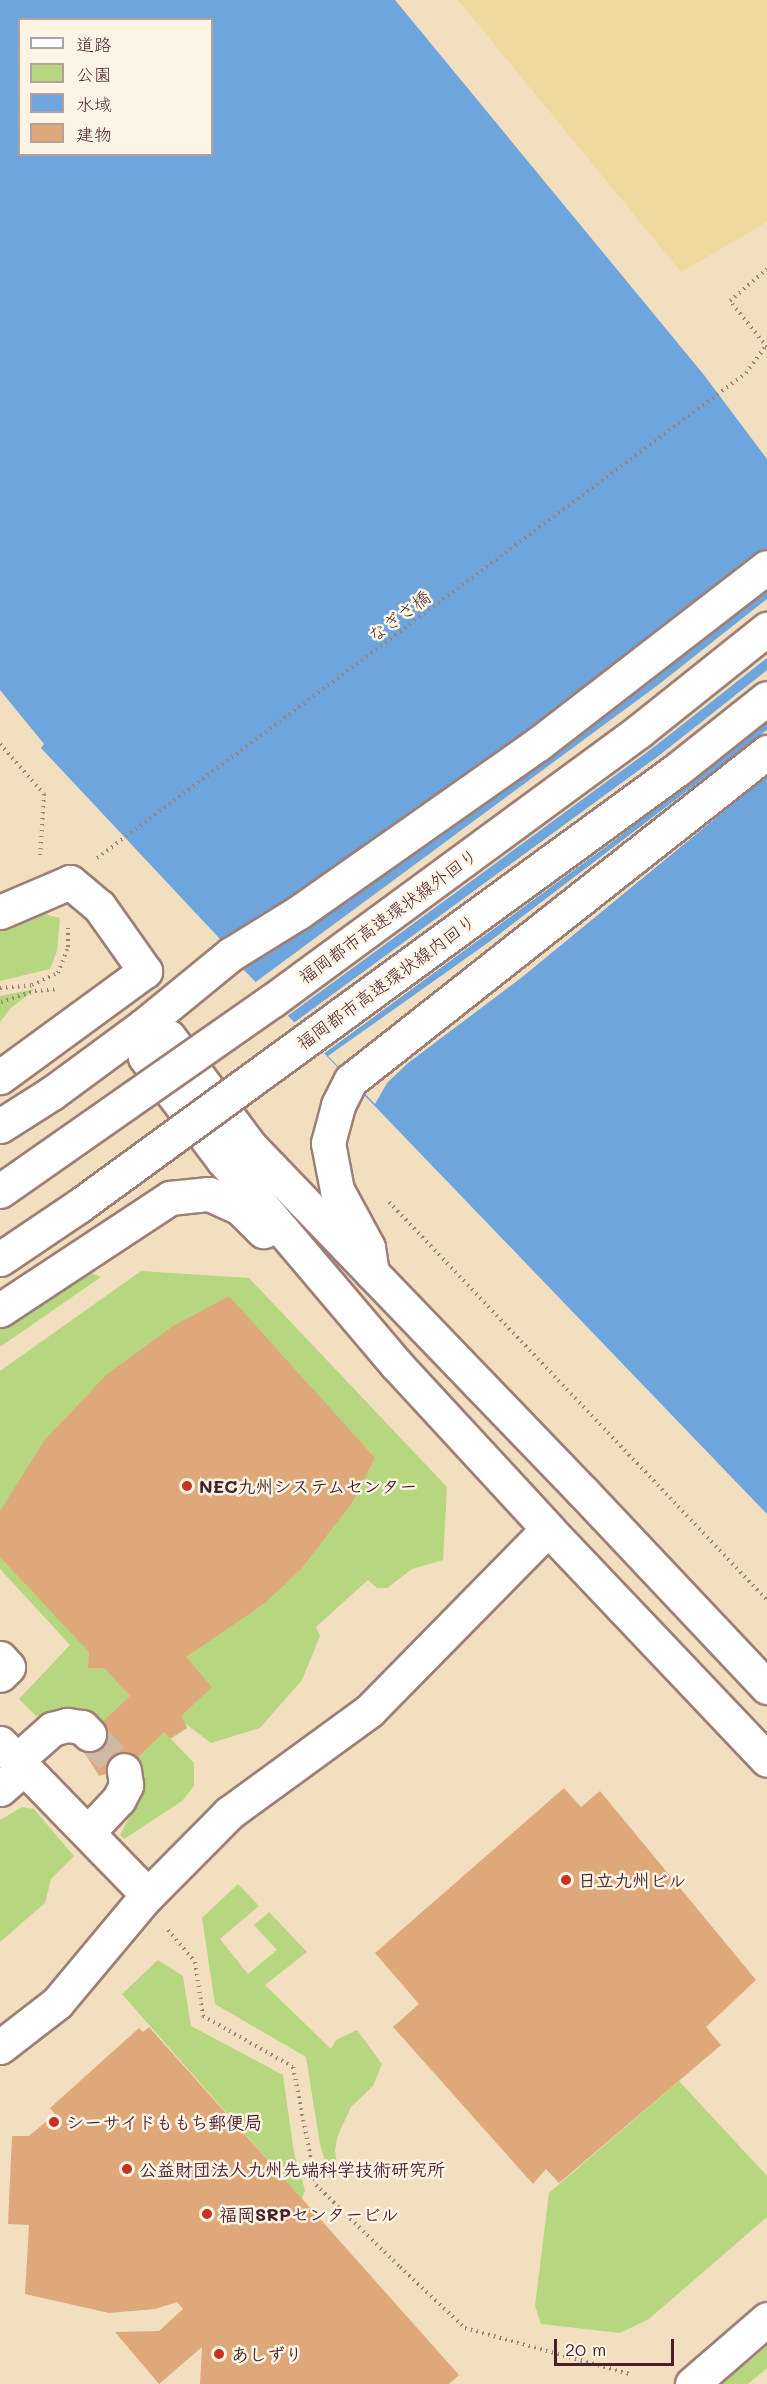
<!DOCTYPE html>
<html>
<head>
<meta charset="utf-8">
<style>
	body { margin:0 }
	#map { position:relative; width:767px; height:2384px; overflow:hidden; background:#f2dfc0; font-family:Mali,"Klee One",sans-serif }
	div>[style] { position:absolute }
	.green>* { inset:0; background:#b6d77f }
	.sand>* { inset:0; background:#eeda9e }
	.water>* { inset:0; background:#6ea5dd }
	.pier>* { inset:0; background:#f2dfc0 }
	.building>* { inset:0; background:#dfa87a }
	.minor-tunnel>* { height:33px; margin-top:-16.5px; transform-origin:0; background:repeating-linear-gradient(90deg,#d0b9a2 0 33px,transparent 0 49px) }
	.path>* { height:4px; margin-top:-2px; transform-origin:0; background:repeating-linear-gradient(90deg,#9e7f76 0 1.5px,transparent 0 6px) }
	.roads { filter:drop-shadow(2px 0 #9e7f76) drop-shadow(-2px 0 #9e7f76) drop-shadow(0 2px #9e7f76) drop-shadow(0 -2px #9e7f76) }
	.minor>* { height:33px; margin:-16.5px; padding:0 16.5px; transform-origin:16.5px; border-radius:16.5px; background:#fff }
	.highway>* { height:33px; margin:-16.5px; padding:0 16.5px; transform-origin:16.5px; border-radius:16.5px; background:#fff }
	.bridges { filter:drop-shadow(2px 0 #9e7f76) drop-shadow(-2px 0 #9e7f76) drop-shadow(0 2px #9e7f76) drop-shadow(0 -2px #9e7f76) }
	.highway-bridge>* { height:33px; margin:-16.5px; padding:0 16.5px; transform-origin:16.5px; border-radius:16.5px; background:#fff }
	.dots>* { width:16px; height:16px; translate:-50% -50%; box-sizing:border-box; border:3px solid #fcf5e5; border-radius:50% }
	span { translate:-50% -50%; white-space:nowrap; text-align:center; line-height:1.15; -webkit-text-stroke:5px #fcf5e5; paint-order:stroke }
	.street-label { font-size:18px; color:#4a1f2b }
	.poi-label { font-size:18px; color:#4a1f2b; font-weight:700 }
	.left { translate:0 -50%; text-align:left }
	.legend { position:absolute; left:18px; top:18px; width:195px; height:138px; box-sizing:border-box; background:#fcf5e5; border:2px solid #b59f9b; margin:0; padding:8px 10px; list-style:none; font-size:18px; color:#4a1f2b }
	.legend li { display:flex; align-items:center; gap:12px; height:30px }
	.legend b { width:30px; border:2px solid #b59f9b }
	.scale { position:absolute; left:554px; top:2339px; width:120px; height:27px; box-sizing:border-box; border:3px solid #4a1f2b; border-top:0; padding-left:8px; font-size:18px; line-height:21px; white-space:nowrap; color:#4a1f2b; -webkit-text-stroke:4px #fcf5e5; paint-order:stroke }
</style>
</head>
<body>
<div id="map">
	<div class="green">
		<i style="clip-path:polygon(39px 903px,48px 915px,60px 918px,57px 951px,50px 969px,0 981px,0 921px)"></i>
		<i style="clip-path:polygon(35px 989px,11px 1008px,0 1022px,0 996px)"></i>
		<i style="clip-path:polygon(83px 1270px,101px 1277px,0 1347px,0 1326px)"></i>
		<i style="clip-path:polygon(141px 1271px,249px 1278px,447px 1487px,443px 1560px,412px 1569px,387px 1588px,377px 1588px,368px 1580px,316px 1627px,320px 1636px,302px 1680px,260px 1728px,211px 1743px,186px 1724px,187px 1728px,171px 1739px,194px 1763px,194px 1786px,182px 1801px,124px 1839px,120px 1835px,139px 1798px,141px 1784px,134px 1760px,103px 1722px,90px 1714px,73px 1708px,36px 1716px,19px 1699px,70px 1645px,0 1569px,0 1371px)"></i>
		<i style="clip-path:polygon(22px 1807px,34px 1809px,74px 1856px,51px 1879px,45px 1903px,0 1942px,0 1820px)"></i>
		<i style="clip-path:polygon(238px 1884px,259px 1906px,220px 1939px,248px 1974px,277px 1950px,254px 1925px,269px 1912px,307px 1952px,265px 1985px,331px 2049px,336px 2040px,357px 2030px,382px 2064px,373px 2086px,351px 2107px,338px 2135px,335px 2150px,338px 2176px,330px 2179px,320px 2144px,306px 2057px,215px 2004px,202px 1918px)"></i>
		<i style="clip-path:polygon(158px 1960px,183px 1976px,191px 2026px,283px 2075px,294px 2153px,305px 2190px,302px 2199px,122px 1994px)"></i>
		<i style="clip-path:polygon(679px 2081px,767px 2176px,767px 2217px,649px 2319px,620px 2333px,541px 2324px,535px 2306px,549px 2193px)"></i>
		<i style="clip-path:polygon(767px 2346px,767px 2368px,748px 2384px,722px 2384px)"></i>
	</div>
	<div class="sand">
		<i style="clip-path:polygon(458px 0,767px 0,767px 222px,681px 272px)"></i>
	</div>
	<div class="water">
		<i style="clip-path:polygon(evenodd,0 0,395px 0,704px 375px,767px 459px,767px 1514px,243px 969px,220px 939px,41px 748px,44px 744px,0 690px,0 0,20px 20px,212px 20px,212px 154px,20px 154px,20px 20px)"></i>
	</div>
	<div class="pier">
		<i style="clip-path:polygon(767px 599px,767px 658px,654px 747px,286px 1017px,253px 984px,658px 685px)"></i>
		<i style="clip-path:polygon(767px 670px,767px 723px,615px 840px,322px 1055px,292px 1024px,661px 754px)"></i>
		<i style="clip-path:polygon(767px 730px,767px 776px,521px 978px,408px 1063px,387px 1083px,375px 1104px,328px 1056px,489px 942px)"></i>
	</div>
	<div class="building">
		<i style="clip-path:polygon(229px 1296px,375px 1458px,352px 1503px,301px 1569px,265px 1603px,186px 1657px,212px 1687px,181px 1716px,187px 1728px,170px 1738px,164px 1732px,113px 1781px,105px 1774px,99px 1776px,79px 1744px,130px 1696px,104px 1668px,88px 1668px,89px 1652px,0 1557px,0 1511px,44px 1441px,105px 1376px,173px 1326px)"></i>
		<i style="clip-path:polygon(564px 1788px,581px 1807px,600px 1791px,756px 1980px,706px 2027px,721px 2045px,559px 2183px,546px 2169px,533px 2184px,393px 2027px,419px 2004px,375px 1953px)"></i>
		<i style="clip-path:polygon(149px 2027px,459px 2375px,449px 2384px,200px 2384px,202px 2347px,159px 2384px,115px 2332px,159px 2331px,183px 2309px,177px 2302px,155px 2309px,109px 2313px,25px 2294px,29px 2225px,8px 2224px,12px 2136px,29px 2136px,55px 2114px,50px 2108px,139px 2028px,143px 2032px)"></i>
	</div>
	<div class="minor-tunnel">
		<i style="left:89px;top:1734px;width:50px;rotate:45.8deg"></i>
	</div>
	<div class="path">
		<i style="left:767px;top:347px;width:59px;rotate:-128.8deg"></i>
		<i style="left:730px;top:301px;width:49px;rotate:-40.9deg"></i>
		<i style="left:0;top:744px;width:67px;rotate:48.7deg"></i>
		<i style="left:44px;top:794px;width:62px;rotate:93.7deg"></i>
		<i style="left:97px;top:858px;width:810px;rotate:-36.77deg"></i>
		<i style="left:746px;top:373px;width:36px;rotate:-54deg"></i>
		<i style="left:0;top:988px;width:32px;rotate:-5deg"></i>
		<i style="left:32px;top:985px;width:29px;rotate:-25deg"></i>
		<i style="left:58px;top:973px;width:28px;rotate:-69deg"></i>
		<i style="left:68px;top:947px;width:19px;rotate:-90deg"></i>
		<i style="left:1px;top:1002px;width:36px;rotate:-18deg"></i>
		<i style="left:35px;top:991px;width:21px;rotate:-5deg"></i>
		<i style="left:389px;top:1202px;width:549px;rotate:46.48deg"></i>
		<i style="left:168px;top:1930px;width:42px;rotate:49.8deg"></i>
		<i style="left:195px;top:1962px;width:55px;rotate:81.6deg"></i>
		<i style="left:203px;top:2016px;width:103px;rotate:29.5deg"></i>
		<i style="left:293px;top:2067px;width:120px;rotate:79deg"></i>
		<i style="left:316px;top:2185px;width:117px;rotate:44.3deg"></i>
		<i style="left:400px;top:2267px;width:89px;rotate:43.2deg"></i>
		<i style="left:465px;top:2328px;width:171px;rotate:15.6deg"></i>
	</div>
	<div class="roads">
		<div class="minor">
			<i style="left:0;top:912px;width:76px;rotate:-23.2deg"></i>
			<i style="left:70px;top:882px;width:38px;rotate:40deg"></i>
			<i style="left:99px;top:906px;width:80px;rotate:54.7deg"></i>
			<i style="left:145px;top:971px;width:180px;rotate:143.8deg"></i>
			<i style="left:583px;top:1492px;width:268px;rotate:46.7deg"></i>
			<i style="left:0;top:1658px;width:12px;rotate:48deg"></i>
			<i style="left:8px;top:1667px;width:11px;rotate:135deg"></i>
			<i style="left:0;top:1743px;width:212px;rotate:45.8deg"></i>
			<i style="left:17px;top:1760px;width:47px;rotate:-41.5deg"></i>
			<i style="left:52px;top:1729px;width:16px;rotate:-15deg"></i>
			<i style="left:67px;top:1725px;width:15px;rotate:8deg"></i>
			<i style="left:82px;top:1727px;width:10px;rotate:45deg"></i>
			<i style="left:0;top:1789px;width:32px;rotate:-41deg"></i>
			<i style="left:88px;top:1832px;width:45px;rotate:-46.8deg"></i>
			<i style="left:119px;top:1799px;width:16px;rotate:-63deg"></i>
			<i style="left:126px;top:1785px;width:15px;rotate:-98deg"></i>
			<i style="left:0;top:2047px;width:72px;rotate:-37.7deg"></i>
			<i style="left:57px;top:2003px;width:134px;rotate:-50.1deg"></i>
			<i style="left:143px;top:1900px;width:122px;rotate:-45.3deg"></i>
			<i style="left:229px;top:1813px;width:173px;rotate:-36.1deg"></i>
			<i style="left:369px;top:1711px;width:255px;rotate:-45.5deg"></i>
			<i style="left:548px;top:1529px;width:318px;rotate:46.5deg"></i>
			<i style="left:692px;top:2384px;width:99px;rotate:-40.9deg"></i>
		</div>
		<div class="highway">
			<i style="left:143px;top:1026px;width:31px;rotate:86deg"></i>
			<i style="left:145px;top:1057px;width:129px;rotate:52.9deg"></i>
			<i style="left:223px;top:1160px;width:267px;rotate:49.7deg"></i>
			<i style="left:396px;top:1364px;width:224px;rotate:47.3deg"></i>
			<i style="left:143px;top:1026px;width:28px;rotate:23deg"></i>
			<i style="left:169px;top:1037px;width:136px;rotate:53.4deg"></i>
			<i style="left:250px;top:1146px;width:480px;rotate:46.1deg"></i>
			<i style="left:0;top:1126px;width:62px;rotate:-32.4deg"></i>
			<i style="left:52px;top:1093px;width:113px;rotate:-36.4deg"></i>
			<i style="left:143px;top:1026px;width:114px;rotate:-39.3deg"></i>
			<i style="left:231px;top:954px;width:80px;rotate:-31.7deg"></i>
			<i style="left:299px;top:912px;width:292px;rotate:-35.1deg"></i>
			<i style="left:538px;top:744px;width:289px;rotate:-37.7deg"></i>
			<i style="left:372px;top:1273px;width:26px;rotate:-99deg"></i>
			<i style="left:368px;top:1247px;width:65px;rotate:-118.5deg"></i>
			<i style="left:337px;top:1190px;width:48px;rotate:-100.8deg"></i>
			<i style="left:328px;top:1143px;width:39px;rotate:-75deg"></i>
			<i style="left:338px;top:1105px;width:28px;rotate:-63deg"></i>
			<i style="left:351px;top:1080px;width:530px;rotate:-38.25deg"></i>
			<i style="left:0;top:1310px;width:204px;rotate:-33.4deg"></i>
			<i style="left:170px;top:1198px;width:39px;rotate:-6deg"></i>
			<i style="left:209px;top:1194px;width:34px;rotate:24deg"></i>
			<i style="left:240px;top:1208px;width:33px;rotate:45deg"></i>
		</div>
	</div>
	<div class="bridges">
		<div class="highway-bridge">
			<i style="left:0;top:1191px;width:333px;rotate:-35deg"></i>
			<i style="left:273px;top:1000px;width:454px;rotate:-36.3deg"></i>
			<i style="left:639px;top:731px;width:164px;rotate:-38.6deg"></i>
			<i style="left:0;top:1259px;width:97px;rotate:-34deg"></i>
			<i style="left:80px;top:1205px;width:741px;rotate:-36.11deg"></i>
			<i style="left:679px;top:768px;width:112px;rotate:-38.5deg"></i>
		</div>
	</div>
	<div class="dots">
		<i style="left:187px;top:1486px;background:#c8321e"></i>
		<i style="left:566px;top:1880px;background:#c8321e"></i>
		<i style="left:54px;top:2122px;background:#c8321e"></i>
		<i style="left:127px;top:2169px;background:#c8321e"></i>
		<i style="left:207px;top:2214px;background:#c8321e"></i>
		<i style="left:219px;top:2354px;background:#c8321e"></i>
	</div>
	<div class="street-label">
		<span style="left:399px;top:616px;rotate:-37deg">なぎさ橋</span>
		<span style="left:388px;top:916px;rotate:-36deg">福岡都市高速環状線外回り</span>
		<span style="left:386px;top:982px;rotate:-36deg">福岡都市高速環状線内回り</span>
	</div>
	<div class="poi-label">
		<span class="left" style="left:199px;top:1486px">NEC九州システムセンター</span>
		<span class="left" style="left:578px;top:1880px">日立九州ビル</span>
		<span class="left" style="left:66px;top:2122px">シーサイドももち郵便局</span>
		<span class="left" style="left:139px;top:2169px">公益財団法人九州先端科学技術研究所</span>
		<span class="left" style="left:219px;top:2214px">福岡SRPセンタービル</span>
		<span class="left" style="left:231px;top:2354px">あしずり</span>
	</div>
	<ul class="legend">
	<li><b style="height:8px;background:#fff"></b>道路</li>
	<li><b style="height:16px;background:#b6d77f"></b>公園</li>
	<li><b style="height:16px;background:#6ea5dd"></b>水域</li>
	<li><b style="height:16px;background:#dfa87a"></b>建物</li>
	</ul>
	<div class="scale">20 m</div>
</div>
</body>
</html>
